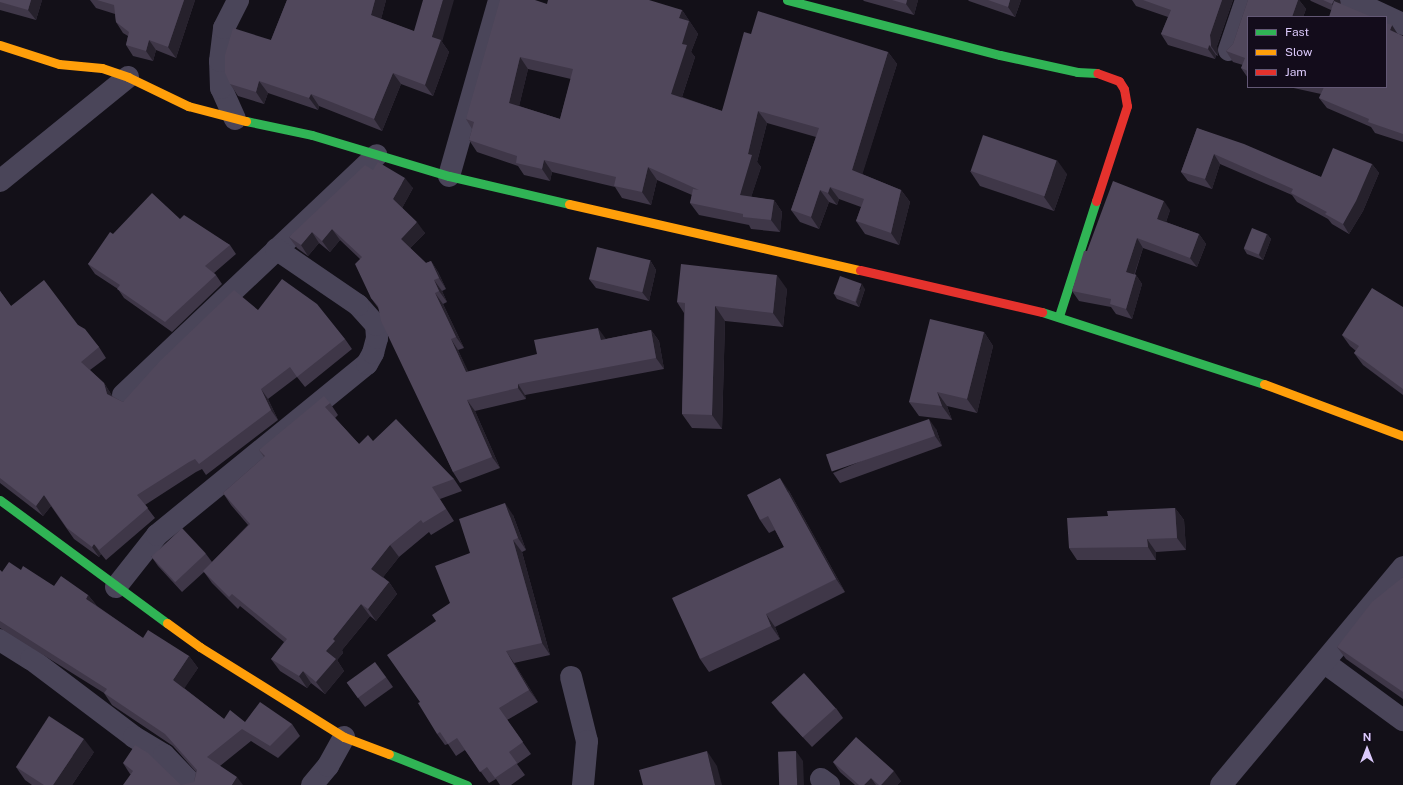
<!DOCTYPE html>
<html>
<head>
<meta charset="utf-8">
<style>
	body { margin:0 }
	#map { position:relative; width:1403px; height:785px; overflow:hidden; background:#131018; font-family:"Public Sans",sans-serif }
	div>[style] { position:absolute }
	.street>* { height:22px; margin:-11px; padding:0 11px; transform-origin:11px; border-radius:11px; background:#4a4559 }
	.fast>* { height:9px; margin:-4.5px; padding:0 4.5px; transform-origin:4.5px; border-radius:4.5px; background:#30b455 }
	.slow>* { height:9px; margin:-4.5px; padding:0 4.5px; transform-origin:4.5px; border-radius:4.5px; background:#ff9f0a }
	.jam>* { height:9px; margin:-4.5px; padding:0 4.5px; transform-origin:4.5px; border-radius:4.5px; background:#e5322d }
	.wall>* { inset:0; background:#3f3748 }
	.shaded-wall>* { inset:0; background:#26212c }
	.building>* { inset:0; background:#50475b; transform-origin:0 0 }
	span { translate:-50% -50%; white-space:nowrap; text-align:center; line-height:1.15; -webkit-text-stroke:3.5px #130c1b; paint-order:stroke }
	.legend { position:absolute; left:1247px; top:16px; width:140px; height:72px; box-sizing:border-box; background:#130c1b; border:1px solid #635875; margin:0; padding:5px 7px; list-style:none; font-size:12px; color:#dccafc }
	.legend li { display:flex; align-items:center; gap:8px; height:20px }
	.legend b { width:20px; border:1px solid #635875 }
	.north { position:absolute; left:1347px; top:729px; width:40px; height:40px; -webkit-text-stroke:3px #130c1b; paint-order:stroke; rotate:0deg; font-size:11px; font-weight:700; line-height:16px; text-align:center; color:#dccafc }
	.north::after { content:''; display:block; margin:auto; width:14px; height:18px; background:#dccafc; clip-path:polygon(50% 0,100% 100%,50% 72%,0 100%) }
</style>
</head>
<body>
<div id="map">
	<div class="street">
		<i style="left:1351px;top:0;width:57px;rotate:24.8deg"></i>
		<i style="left:1229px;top:50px;width:53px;rotate:-71.2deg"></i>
		<i style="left:235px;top:119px;width:34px;rotate:-114deg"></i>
		<i style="left:221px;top:88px;width:27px;rotate:-92deg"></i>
		<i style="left:220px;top:61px;width:33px;rotate:-83deg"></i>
		<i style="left:224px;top:28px;width:31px;rotate:-63deg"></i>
		<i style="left:449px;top:176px;width:183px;rotate:-74.1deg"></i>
		<i style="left:0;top:181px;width:165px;rotate:-39.1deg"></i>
		<i style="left:123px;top:395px;width:349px;rotate:-43.4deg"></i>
		<i style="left:116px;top:587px;width:66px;rotate:-51.7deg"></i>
		<i style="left:157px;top:535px;width:271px;rotate:-39.2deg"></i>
		<i style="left:367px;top:364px;width:13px;rotate:-61deg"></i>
		<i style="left:373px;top:353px;width:16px;rotate:-75deg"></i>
		<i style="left:377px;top:338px;width:13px;rotate:-94deg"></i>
		<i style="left:376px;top:325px;width:27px;rotate:-132deg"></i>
		<i style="left:358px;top:305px;width:99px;rotate:-145.7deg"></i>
		<i style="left:0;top:640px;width:36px;rotate:32deg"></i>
		<i style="left:31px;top:659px;width:129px;rotate:37.1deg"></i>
		<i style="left:134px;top:737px;width:35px;rotate:31deg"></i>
		<i style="left:164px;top:755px;width:42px;rotate:46deg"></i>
		<i style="left:1325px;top:663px;width:97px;rotate:36.2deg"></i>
		<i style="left:571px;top:677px;width:66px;rotate:76deg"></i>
		<i style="left:587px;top:741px;width:44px;rotate:95.2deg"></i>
		<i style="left:821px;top:779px;width:10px;rotate:37deg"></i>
		<i style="left:312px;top:785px;width:25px;rotate:-50deg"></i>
		<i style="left:328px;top:766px;width:33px;rotate:-61deg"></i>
		<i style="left:1221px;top:785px;width:284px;rotate:-50.1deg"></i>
	</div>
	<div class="fast">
		<i style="left:787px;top:0;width:220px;rotate:14.5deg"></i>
		<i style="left:1000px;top:55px;width:79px;rotate:12.4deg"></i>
		<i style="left:1077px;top:72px;width:20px;rotate:3deg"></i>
		<i style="left:246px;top:121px;width:67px;rotate:12deg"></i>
		<i style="left:312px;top:135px;width:143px;rotate:16.7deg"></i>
		<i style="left:449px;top:176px;width:123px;rotate:13.1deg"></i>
		<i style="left:1042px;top:312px;width:233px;rotate:18deg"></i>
		<i style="left:1059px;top:316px;width:121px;rotate:-72.2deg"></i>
		<i style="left:0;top:500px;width:207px;rotate:36.4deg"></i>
		<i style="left:389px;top:754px;width:84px;rotate:21.7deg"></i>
	</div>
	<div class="slow">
		<i style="left:0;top:45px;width:62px;rotate:17.9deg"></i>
		<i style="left:59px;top:64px;width:43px;rotate:5.3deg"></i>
		<i style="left:102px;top:68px;width:28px;rotate:19deg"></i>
		<i style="left:128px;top:77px;width:67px;rotate:25.8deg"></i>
		<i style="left:188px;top:106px;width:60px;rotate:14.5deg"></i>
		<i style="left:569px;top:204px;width:298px;rotate:12.8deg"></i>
		<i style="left:1264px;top:384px;width:148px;rotate:20.5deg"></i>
		<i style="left:167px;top:623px;width:41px;rotate:36deg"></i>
		<i style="left:200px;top:647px;width:170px;rotate:32deg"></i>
		<i style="left:344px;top:737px;width:48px;rotate:20.7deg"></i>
	</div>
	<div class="jam">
		<i style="left:1096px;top:201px;width:100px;rotate:-71.9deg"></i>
		<i style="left:1127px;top:106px;width:17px;rotate:-100deg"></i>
		<i style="left:1124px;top:89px;width:9px;rotate:-122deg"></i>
		<i style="left:1119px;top:81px;width:23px;rotate:-160deg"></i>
		<i style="left:860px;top:270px;width:187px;rotate:13deg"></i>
	</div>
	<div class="wall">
		<i style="clip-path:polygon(0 0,42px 0,36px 20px,0 10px)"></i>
		<i style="clip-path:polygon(90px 0,195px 0,176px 58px,156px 50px,153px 61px,133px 56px,126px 45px,128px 36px,123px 33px,116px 22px,115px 14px,96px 8px)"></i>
		<i style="clip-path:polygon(287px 0,386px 0,381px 19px,442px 42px,449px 52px,433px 96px,401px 84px,382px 131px,319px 106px,318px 110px,268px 93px,264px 104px,238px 96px,230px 84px,271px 40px)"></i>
		<i style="clip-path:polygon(863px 0,918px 0,914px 15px,864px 1px)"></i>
		<i style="clip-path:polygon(968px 0,1021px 0,1015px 17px,969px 1px)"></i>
		<i style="clip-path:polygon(1132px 0,1233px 0,1217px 46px,1218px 56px,1216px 55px,1215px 59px,1168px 45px,1161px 34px,1168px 17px,1136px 6px)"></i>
		<i style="clip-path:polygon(1248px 0,1299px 0,1306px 9px,1303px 17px,1248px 17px,1248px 78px,1241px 68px,1243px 65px,1233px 62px,1226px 51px,1233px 44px)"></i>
		<i style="clip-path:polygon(1310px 0,1340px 0,1341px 4px,1331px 10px,1311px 1px)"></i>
		<i style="clip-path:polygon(evenodd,547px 4px,682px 10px,698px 34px,691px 52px,695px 57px,682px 97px,722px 111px,751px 34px,888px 52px,897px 64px,862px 174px,901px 190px,910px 202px,899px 245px,865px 234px,856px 221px,861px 207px,839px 199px,837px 205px,829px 202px,819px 229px,800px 222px,791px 210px,816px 137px,767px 123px,757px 162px,761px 167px,751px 197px,774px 200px,782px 212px,780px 232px,751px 229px,749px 225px,699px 215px,690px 203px,692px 195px,657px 180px,651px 205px,622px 198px,615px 187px,552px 172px,550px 181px,524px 175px,518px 166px,477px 152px,469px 140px,472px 129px,466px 119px,547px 4px,528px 69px,571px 79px,560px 119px,519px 106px,528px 69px)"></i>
		<i style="clip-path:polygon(1397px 33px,1403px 36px,1403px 142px,1375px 133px,1371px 127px,1327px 108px,1319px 98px,1321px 94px,1289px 87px,1386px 87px)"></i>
		<i style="clip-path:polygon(1197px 128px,1321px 177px,1372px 164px,1379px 173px,1363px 211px,1349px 234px,1332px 224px,1328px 219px,1297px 202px,1292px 195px,1220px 164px,1212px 189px,1188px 181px,1181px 172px)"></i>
		<i style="clip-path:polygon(373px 170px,413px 188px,402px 208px,425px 233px,410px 248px,426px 263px,431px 261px,438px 272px,446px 289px,442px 291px,447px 302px,443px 304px,464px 348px,458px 350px,468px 372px,606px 339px,651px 330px,659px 341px,664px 369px,525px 395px,526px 399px,475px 411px,500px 468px,460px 483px,453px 472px,379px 309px,371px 298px,360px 259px,340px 240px,330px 252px,319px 243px,308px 256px,297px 248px,289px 237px)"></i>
		<i style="clip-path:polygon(970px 171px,1067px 174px,1054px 211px,980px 186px)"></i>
		<i style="clip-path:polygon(1170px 210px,1166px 222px,1199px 234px,1206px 244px,1197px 267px,1143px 248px,1135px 274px,1136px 275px,1142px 284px,1132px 319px,1116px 314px,1111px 307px,1079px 301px,1072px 291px,1087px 251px)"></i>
		<i style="clip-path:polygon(180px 219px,230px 245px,236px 254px,214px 273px,216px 275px,222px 284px,172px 332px,124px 298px,118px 289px,95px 274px,88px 264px,113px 234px)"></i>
		<i style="clip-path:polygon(1267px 234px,1271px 239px,1263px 260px,1247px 254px,1244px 249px)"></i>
		<i style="clip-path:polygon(650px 260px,656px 270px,649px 301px,596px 288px,589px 279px)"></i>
		<i style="clip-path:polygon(787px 289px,783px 327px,725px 321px,722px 429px,692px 428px,682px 414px,684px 313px,677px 302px)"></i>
		<i style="clip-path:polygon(865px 289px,859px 307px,837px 299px,834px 294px)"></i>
		<i style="clip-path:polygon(0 291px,11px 306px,78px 325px,99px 347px,106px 358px,90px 370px,104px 383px,111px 394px,112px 396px,123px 402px,258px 310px,345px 339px,352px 349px,305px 387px,297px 377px,268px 399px,278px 420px,206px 475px,202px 469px,196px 472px,145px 505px,155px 518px,106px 560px,101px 554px,99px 557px,74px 539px,51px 506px,43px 516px,0 483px)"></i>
		<i style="clip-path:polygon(1403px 307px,1403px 395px,1363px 365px,1354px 353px,1356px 351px,1350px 346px,1342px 335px)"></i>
		<i style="clip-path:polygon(984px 332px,993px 346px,977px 413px,947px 406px,952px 420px,919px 416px,909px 402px)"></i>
		<i style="clip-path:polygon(330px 403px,338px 415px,335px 418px,359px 444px,373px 441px,454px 479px,462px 491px,440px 499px,454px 521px,431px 535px,429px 532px,399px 557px,383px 577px,389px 582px,397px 594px,376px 621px,370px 616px,342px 650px,343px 653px,337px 660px,344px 671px,325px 694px,311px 683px,307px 688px,280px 671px,271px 659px,284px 642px,240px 606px,238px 609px,212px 583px,204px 572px,182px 592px,158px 566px,151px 556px,206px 554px,212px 562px,248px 525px,231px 505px,223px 493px,264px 457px,259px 450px)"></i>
		<i style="clip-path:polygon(936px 429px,942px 446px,840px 483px,833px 473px)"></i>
		<i style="clip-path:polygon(789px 491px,845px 592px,775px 627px,780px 639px,709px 672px,700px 659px,784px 547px,775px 530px,769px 533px,760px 520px)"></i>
		<i style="clip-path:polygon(1175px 508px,1184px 520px,1186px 550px,1156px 552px,1156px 560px,1077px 560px,1069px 548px,1108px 516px)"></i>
		<i style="clip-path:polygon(513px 515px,526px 550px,522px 552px,550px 655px,514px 663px,538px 702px,507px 720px,531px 754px,517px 764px,525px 775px,511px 785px,500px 785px,496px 779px,489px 783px,465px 750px,456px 756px,448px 744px,445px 745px,437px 734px,436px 621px,450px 603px,470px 553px)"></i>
		<i style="clip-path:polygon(0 570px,2px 572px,21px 570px,54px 586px,88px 595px,97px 606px,143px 638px,189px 656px,198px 668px,184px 688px,224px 719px,245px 722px,292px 724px,300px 736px,278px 758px,251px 741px,220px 766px,194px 782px,196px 772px,173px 746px,112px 705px,104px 693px,0 628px)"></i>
		<i style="clip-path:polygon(1403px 577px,1403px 699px,1346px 659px,1337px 647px)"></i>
		<i style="clip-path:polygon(386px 677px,393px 687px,365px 707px,347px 683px)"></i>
		<i style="clip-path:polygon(772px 703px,836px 708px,843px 718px,812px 747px,779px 712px)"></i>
		<i style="clip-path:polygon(94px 752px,72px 785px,32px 785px,25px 780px,16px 767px)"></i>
		<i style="clip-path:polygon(833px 762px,901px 781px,897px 785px,855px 785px,840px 772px)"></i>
		<i style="clip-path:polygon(123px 763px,181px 785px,130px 774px)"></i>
	</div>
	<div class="shaded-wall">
		<i style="clip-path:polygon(31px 0,42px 0,36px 20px,28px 10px)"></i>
		<i style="clip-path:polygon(184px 0,195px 0,176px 58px,168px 47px)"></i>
		<i style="clip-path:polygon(375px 0,386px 0,379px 27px,371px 15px)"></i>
		<i style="clip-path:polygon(443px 0,454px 0,442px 42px,449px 52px,433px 96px,425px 85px,432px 37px)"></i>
		<i style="clip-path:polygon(907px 0,918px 0,914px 15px,906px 4px)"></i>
		<i style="clip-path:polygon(1010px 0,1021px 0,1015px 17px,1008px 7px)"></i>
		<i style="clip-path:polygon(1222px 0,1233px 0,1217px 46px,1218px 56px,1211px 46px,1210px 35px)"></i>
		<i style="clip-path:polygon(1298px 0,1299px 0,1306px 9px,1303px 17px,1292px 17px)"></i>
		<i style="clip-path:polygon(1334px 0,1340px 0,1341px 8px,1339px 13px,1332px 4px)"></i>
		<i style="clip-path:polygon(682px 10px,698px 34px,691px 52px,695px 57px,679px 106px,671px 94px,682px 44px,679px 18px)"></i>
		<i style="clip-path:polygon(1392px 25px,1399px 36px,1390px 30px)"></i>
		<i style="clip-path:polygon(149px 40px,156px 50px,153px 61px,146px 51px)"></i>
		<i style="clip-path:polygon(1209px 45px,1216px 55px,1215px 59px,1208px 49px)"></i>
		<i style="clip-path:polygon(888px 52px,897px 64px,860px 182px,852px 170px)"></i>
		<i style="clip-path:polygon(520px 57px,528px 69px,517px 115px,509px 103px)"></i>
		<i style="clip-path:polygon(393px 73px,401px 84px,382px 131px,374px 119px)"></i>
		<i style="clip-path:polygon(259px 81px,268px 93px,264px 104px,256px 92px)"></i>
		<i style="clip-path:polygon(311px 94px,319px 106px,318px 110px,309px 98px)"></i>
		<i style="clip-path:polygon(758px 111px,767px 123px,757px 162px,761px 167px,748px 207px,740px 195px,748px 154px)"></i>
		<i style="clip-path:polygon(1214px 154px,1220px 164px,1212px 189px,1205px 179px)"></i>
		<i style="clip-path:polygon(544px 160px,552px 172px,550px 181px,542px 169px)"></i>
		<i style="clip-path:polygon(1057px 160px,1067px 174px,1054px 211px,1044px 197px)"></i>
		<i style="clip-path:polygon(1372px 164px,1379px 173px,1363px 211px,1349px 234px,1343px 224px)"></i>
		<i style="clip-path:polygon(648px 167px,657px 180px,651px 205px,642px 192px)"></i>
		<i style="clip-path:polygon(405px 178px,413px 188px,401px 210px,393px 199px)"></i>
		<i style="clip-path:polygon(830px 187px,839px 199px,837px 205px,828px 193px)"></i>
		<i style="clip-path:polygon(820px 190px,829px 202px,819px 229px,811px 217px)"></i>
		<i style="clip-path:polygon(901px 190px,910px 202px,899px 245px,891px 233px)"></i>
		<i style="clip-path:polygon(774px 200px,782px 212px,780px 232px,771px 220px)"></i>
		<i style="clip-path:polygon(1164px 201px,1170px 210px,1164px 228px,1157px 219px)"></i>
		<i style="clip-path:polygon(417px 222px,425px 233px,408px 250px,401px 239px)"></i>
		<i style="clip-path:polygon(332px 229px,340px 240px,330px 252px,322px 241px)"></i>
		<i style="clip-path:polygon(312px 232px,319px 243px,308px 256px,301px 245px)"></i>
		<i style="clip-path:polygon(1199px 234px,1206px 244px,1197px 267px,1190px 258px)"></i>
		<i style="clip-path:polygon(1267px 234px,1271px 239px,1263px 260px,1259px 255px)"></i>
		<i style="clip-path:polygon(1137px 238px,1143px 248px,1132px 281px,1126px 272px)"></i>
		<i style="clip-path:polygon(650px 260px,656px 270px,649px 301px,642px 292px)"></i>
		<i style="clip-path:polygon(431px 261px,438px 272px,446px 289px,439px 278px)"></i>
		<i style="clip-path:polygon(777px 275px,787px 289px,783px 327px,773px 313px)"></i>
		<i style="clip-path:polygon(1136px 275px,1142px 284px,1132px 319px,1126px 309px)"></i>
		<i style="clip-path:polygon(434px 280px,442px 291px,447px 302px,439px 291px)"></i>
		<i style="clip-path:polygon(862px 284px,865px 289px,859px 307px,856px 302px)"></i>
		<i style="clip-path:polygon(435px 293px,443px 304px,464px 348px,456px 337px)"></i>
		<i style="clip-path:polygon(715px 306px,725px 321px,722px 429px,712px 415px)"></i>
		<i style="clip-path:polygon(598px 328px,606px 339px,609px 351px,601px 340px)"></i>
		<i style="clip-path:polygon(651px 330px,659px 341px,664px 369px,656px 358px)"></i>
		<i style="clip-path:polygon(984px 332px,993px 346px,977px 413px,967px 399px)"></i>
		<i style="clip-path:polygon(451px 339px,458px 350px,474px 383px,466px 372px)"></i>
		<i style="clip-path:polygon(104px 383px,111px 394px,114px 404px,107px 394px)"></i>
		<i style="clip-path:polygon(518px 384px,525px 395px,526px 399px,518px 388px)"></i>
		<i style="clip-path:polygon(261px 389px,268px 399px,278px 420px,271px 410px)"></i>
		<i style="clip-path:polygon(937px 392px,947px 406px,952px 420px,942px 406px)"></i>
		<i style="clip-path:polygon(467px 400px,475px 411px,500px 468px,492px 457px)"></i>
		<i style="clip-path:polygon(929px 419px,936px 429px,942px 446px,935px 436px)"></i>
		<i style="clip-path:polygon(780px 478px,789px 491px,845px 592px,836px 579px)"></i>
		<i style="clip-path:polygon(44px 495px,51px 506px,43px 516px,36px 506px)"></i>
		<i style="clip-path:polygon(505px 503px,513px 515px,526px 550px,518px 538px)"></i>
		<i style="clip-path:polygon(1175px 508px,1184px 520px,1186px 550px,1177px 538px)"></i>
		<i style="clip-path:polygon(1147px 539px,1156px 552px,1156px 560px,1148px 547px)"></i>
		<i style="clip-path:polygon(513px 540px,522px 552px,550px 655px,542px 643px)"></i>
		<i style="clip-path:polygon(94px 544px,101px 554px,99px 557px,92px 547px)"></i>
		<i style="clip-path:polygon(390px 545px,399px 557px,380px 581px,371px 569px)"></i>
		<i style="clip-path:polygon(389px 582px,397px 594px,376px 621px,368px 609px)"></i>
		<i style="clip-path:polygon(88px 595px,97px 606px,86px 599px)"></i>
		<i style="clip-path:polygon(361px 604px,370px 616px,342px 650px,343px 653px,337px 660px,344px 671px,325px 694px,316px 682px,326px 651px,333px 639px)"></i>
		<i style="clip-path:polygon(766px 614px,775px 627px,780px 639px,771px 626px)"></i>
		<i style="clip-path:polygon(506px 651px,514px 663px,538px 702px,529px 690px)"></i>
		<i style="clip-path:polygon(189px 656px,198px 668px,182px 692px,173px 680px)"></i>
		<i style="clip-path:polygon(303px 671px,311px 683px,307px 688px,299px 676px)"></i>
		<i style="clip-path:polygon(84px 739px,94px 752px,72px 785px,53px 785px)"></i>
		<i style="clip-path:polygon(707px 751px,717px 766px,722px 785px,715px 785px)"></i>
		<i style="clip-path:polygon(796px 751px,803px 761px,804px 785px,797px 785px)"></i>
		<i style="clip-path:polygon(894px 771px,901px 781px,897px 785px,881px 785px)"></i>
		<i style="clip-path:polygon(237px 777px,243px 785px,232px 785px)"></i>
		<i style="clip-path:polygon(871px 778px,876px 785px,864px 785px)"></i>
	</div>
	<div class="building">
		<i style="clip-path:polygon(0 0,31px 0,28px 10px,0 2px)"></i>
		<i style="clip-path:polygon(97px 0,184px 0,168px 47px,149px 40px,146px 51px,126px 45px,129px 32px,116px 22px,114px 5px)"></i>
		<i style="clip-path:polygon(287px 0,375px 0,371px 15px,414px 31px,423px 0,443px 0,432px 37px,441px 40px,425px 85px,393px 73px,374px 119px,311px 94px,309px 98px,259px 81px,256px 92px,230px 84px,225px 73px,225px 55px,233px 28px,271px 40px)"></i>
		<i style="clip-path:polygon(evenodd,500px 0,535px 0,547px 4px,548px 0,649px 0,682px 10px,679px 18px,689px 21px,682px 44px,687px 45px,671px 94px,722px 111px,744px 32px,751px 34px,758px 11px,888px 52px,852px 170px,901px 190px,891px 233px,856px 221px,864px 199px,830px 187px,828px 193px,820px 190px,811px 217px,791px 210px,819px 128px,758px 111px,748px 154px,752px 155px,740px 195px,774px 200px,771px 220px,743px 217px,743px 214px,690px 203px,693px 189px,699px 190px,648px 167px,642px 192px,614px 186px,616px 177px,544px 160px,542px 169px,516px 163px,517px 156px,469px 140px,474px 122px,466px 119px,500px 0,520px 57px,573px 69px,560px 119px,509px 103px,520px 57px)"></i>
		<i style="clip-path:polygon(892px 0,907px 0,906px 4px)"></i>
		<i style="clip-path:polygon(988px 0,1010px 0,1008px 7px)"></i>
		<i style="clip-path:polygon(1143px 0,1222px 0,1210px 35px,1211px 46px,1209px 45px,1208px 49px,1161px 34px,1171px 10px)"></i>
		<i style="clip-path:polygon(1248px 0,1298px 0,1292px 17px,1248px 17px,1248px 71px,1241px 68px,1245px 58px,1226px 51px,1233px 44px)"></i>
		<i style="clip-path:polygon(1323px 0,1334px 0,1332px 4px)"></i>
		<i style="clip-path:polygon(1334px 1px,1372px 17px,1329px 17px)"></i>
		<i style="clip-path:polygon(1386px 23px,1392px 25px,1390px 30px,1403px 36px,1403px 134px,1368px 122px,1369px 119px,1319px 98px,1324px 87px,1386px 87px)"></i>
		<i style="clip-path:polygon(1197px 128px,1244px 144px,1321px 177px,1333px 148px,1372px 164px,1356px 201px,1343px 224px,1325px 214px,1327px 212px,1291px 193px,1293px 189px,1214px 154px,1205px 179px,1181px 172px)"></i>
		<i style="left:983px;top:135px;width:78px;height:38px;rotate:19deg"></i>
		<i style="clip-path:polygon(378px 162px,405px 178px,393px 199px,417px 222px,401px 239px,426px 263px,431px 261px,439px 278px,434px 280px,439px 291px,435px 293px,456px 337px,451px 339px,466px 372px,537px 354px,534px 340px,598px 328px,601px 340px,651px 330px,656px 358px,518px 384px,518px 388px,467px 400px,492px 457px,453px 472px,381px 321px,378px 306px,371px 298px,355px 264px,362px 257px,332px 229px,322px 241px,312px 232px,301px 245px,289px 237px,365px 165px,373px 170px)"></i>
		<i style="clip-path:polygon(1113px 181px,1164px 201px,1157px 219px,1199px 234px,1190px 258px,1137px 238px,1126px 272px,1136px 275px,1126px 309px,1110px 304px,1111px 299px,1072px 291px,1084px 251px,1087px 251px)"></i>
		<i style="clip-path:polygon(152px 193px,180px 219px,184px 215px,230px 245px,205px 266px,216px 275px,165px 322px,117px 289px,120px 285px,88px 264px,110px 232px,113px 234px)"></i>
		<i style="left:1252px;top:228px;width:16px;height:22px;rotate:22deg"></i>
		<i style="left:597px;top:247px;width:55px;height:33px;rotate:14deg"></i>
		<i style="clip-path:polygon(681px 264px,777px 275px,773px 313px,715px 306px,712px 415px,682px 414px,685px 303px,677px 302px)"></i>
		<i style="left:840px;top:276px;width:23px;height:19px;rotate:20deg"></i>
		<i style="clip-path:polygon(282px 279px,317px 304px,345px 339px,297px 377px,290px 367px,261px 389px,271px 410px,199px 464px,195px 459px,189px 462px,137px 495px,148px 508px,99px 550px,94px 544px,92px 547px,67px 528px,44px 495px,36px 506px,0 478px,0 291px,11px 306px,44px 280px,78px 325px,85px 329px,99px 347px,81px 362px,104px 383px,107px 394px,123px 402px,160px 361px,234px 290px,258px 310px)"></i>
		<i style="clip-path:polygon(1372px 288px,1403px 307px,1403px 389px,1354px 353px,1359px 346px,1342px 335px)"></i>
		<i style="clip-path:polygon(930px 319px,984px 332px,967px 399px,937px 392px,942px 406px,909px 402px)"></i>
		<i style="clip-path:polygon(324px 396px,330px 403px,325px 407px,359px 444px,368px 435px,373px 441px,396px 419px,454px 479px,432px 487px,446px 509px,423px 523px,421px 520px,390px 545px,371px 569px,389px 582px,368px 609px,361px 604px,333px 639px,335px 641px,326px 651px,336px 659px,316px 682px,303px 671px,299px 676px,271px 659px,287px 639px,232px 594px,229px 597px,203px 571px,250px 524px,223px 493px,265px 456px,259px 450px)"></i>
		<i style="left:929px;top:419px;width:18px;height:109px;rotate:71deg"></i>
		<i style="clip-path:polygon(780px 478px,836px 579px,766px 614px,771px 626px,700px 659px,672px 598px,784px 547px,768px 516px,760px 520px,747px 495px)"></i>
		<i style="clip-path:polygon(505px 503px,518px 538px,513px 540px,542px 643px,506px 651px,529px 690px,499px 708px,523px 742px,509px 752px,517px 763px,495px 778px,487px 767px,480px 772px,457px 738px,448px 744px,440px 732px,437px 734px,418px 703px,420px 702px,387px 655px,436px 621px,432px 615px,450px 603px,435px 566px,470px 553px,459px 519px)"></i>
		<i style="clip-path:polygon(1175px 508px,1177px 538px,1147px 539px,1148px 547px,1069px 548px,1067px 518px,1108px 516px,1107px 511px)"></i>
		<i style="left:182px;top:528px;width:35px;height:42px;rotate:47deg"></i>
		<i style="clip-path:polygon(9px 562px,21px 570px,23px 566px,54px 586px,61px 576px,88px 595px,86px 599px,143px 638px,148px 630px,189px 656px,173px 680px,224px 719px,230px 710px,245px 722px,260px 702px,292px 724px,270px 746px,242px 729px,207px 757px,237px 777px,232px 785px,181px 785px,194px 782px,197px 770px,165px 734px,104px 693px,107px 689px,0 621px,0 570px,2px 572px)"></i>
		<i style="clip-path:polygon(1403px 577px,1403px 692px,1337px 647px,1372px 602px)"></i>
		<i style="left:375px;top:662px;width:19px;height:35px;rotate:54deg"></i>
		<i style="left:804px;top:673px;width:47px;height:44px;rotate:48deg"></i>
		<i style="clip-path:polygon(49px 716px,84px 739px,53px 785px,44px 785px,16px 767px)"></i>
		<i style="clip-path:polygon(856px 737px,894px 771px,881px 785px,879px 785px,871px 778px,864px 785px,859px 785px,833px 762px)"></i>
		<i style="clip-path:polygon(135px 745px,148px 753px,181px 785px,123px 785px,133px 771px,123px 763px)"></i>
		<i style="clip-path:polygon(707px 751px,715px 785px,643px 785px,639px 770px)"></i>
		<i style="left:796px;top:751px;width:34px;height:18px;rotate:88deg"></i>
	</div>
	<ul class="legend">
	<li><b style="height:5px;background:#30b455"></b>Fast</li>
	<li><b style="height:5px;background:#ff9f0a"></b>Slow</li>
	<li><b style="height:5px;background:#e5322d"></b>Jam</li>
	</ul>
	<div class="north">N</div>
</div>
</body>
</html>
